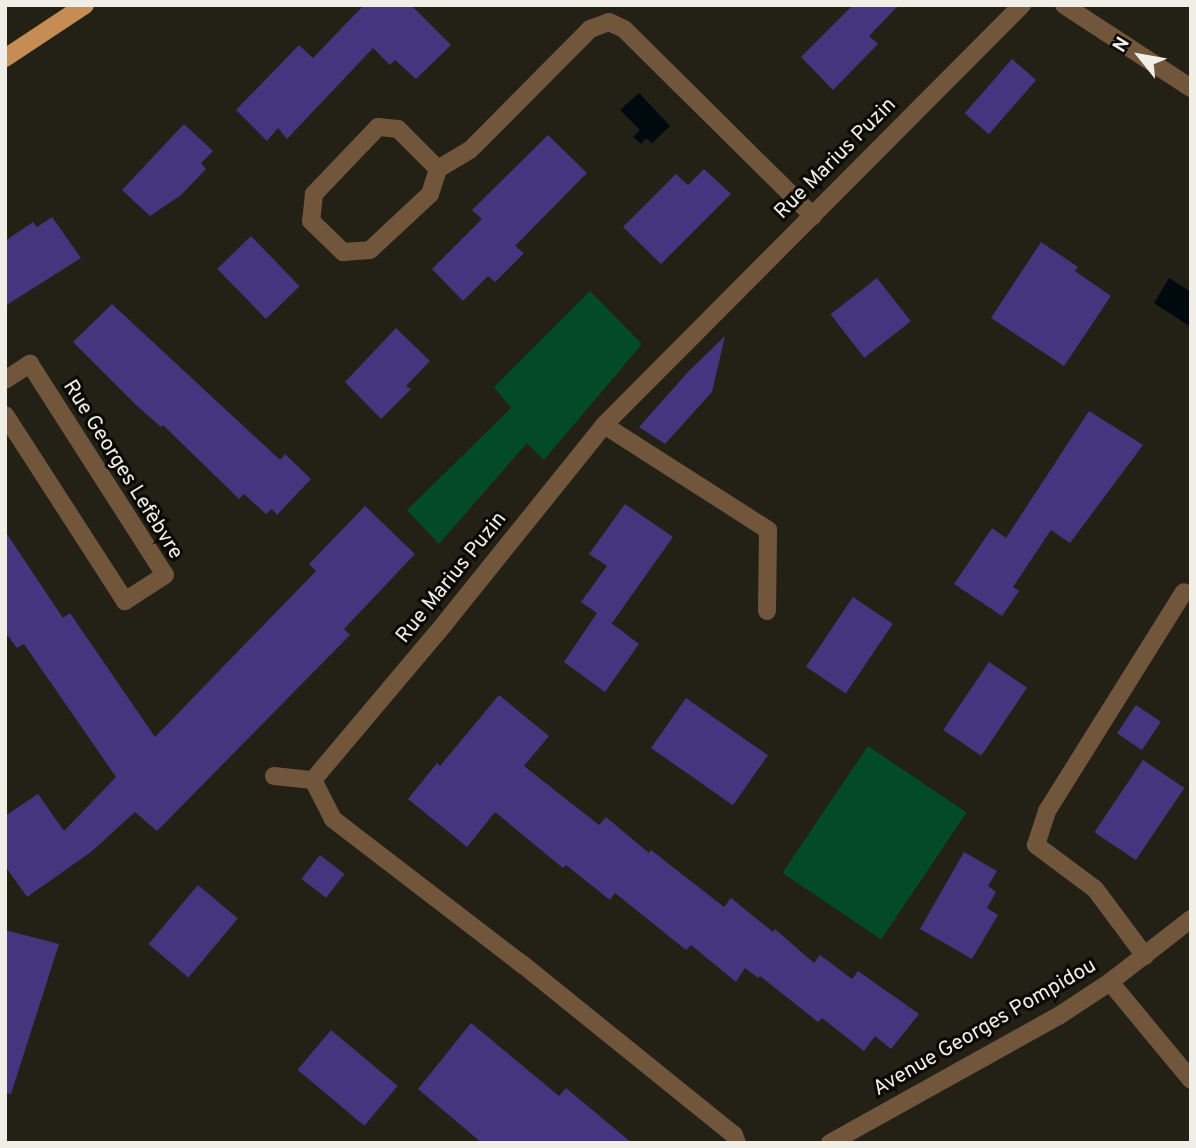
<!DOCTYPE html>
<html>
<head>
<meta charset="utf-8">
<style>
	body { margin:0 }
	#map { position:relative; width:1196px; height:1148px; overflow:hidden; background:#232015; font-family:Overpass,sans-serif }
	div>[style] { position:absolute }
	.green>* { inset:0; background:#034b28; transform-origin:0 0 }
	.water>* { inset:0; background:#00090e }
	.building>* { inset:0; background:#45357f; transform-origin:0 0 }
	.service>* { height:18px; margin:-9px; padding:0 9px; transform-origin:9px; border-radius:9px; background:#72563c }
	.minor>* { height:18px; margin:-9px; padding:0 9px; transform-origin:9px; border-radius:9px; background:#72563c }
	.primary>* { height:18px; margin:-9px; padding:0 9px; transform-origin:9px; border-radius:9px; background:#c58c53 }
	span { translate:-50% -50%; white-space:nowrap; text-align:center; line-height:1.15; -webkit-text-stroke:6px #0b0906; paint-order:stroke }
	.street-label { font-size:21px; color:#f0eee7 }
	.frame { position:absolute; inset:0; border:7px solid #f0eee7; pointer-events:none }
	.north { position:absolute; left:1105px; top:21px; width:70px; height:70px; -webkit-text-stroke:5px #0b0906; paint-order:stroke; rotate:301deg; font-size:19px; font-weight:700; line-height:28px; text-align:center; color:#f0eee7 }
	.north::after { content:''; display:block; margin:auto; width:24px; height:32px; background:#f0eee7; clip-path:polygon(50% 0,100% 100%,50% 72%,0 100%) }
</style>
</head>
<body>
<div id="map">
	<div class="green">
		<i style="clip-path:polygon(590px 291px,642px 344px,544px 460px,527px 443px,439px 544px,407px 510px,511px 408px,494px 387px)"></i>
		<i style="left:868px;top:746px;width:119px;height:153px;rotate:34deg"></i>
	</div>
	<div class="water">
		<i style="clip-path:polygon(639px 93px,670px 126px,652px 143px,646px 138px,641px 144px,633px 137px,640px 130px,620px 110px)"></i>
		<i style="clip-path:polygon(1169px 278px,1191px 292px,1191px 327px,1154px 303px)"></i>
	</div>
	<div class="building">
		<i style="clip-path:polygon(364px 5px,411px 5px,451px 45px,416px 79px,395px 60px,390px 65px,373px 48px,287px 139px,278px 128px,267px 141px,236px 110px,299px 45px,313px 58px)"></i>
		<i style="clip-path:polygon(853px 5px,899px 5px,869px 36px,878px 44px,833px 90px,801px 57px)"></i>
		<i style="left:1012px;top:59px;width:32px;height:72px;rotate:41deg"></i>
		<i style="clip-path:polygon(184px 124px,213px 151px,201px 163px,206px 169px,181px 195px,150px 216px,122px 190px)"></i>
		<i style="clip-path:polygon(548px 135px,587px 173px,515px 246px,524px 253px,495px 282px,488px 276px,463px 301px,432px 269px,482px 219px,472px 210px)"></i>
		<i style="clip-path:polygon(704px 169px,731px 194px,661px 264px,623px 227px,676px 174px,688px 185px)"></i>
		<i style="clip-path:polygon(52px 217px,81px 258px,5px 306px,5px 241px,33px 222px,37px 227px)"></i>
		<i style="left:251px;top:236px;width:70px;height:47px;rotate:46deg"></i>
		<i style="clip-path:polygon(1041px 242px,1078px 267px,1075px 271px,1111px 296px,1064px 366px,991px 318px)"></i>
		<i style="left:877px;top:278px;width:55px;height:59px;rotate:52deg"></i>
		<i style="clip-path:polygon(112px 304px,280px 460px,285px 454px,311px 479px,277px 515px,272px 509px,266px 514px,244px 494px,239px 499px,163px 425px,161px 427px,136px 405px,73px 342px)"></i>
		<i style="clip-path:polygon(396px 328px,430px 361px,406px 386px,411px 389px,381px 419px,345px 382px)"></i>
		<i style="clip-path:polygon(725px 336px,712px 392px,665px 444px,639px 427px,688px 372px)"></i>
		<i style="clip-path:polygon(1089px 411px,1143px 445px,1070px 543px,1051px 530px,1013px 587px,1019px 591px,1002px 616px,954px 584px,992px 528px,1006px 538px)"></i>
		<i style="clip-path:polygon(625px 504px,673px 537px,612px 623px,606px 619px,639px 644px,605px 692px,564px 662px,597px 613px,581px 602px,607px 566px,589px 554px)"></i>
		<i style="clip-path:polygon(365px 506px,415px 554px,344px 629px,350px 635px,157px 831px,135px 812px,91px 852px,27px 897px,5px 866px,5px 816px,38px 794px,64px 831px,116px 777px,24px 644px,17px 648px,5px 632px,5px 531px,63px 618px,70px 613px,155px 737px,316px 571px,309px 564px)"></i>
		<i style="left:853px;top:597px;width:48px;height:84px;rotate:34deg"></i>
		<i style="left:989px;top:662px;width:46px;height:82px;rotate:34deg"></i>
		<i style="clip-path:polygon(499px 695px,549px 736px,524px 766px,599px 825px,606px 817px,649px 853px,651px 850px,724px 907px,731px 898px,773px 932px,775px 929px,814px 963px,820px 955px,852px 979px,858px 971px,919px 1014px,891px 1049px,875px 1036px,864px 1051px,822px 1018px,818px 1022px,760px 976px,758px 978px,745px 968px,736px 982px,691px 945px,686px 950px,615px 893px,610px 900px,566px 865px,563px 868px,495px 812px,467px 847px,408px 799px,437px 763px,440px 766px)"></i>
		<i style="left:686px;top:698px;width:100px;height:61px;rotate:35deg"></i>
		<i style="left:1136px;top:705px;width:30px;height:34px;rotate:34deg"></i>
		<i style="left:1143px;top:760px;width:50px;height:87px;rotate:34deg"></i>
		<i style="clip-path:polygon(964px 852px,997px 871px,988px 886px,996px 892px,987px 908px,998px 915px,972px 959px,920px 929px)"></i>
		<i style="left:320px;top:855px;width:31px;height:30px;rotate:38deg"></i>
		<i style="left:198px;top:885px;width:52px;height:77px;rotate:40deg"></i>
		<i style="clip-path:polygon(5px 930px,59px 944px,11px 1094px,5px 1093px)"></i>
		<i style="clip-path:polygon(471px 1023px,559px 1096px,566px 1088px,632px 1143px,482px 1143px,418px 1089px)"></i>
		<i style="left:331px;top:1030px;width:87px;height:52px;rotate:40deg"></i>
	</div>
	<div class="service">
		<i style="left:274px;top:776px;width:39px;rotate:6deg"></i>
	</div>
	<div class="minor">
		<i style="left:1064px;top:5px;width:152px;rotate:33.2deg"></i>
		<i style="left:438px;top:169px;width:57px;rotate:-135deg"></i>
		<i style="left:398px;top:129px;width:20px;rotate:-174deg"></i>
		<i style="left:378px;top:127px;width:93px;rotate:133.7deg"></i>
		<i style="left:314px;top:194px;width:27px;rotate:96deg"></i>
		<i style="left:311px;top:221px;width:45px;rotate:44.1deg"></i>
		<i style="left:343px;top:252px;width:27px;rotate:-4deg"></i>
		<i style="left:370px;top:250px;width:82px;rotate:-43deg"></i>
		<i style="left:430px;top:194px;width:26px;rotate:-72deg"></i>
		<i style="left:438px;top:169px;width:37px;rotate:-31deg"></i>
		<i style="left:470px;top:150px;width:170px;rotate:-45.2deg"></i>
		<i style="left:590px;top:29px;width:20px;rotate:-20deg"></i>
		<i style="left:609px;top:22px;width:17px;rotate:25deg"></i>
		<i style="left:624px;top:29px;width:266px;rotate:44.7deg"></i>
		<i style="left:5px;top:380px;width:30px;rotate:-33deg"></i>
		<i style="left:30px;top:364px;width:250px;rotate:57.4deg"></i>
		<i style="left:165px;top:575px;width:48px;rotate:147deg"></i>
		<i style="left:125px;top:601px;width:221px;rotate:-122.8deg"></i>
		<i style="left:604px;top:425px;width:195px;rotate:32.6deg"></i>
		<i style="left:768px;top:530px;width:81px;rotate:90.7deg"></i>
		<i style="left:1145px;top:956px;width:84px;rotate:-126.7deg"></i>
		<i style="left:1095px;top:889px;width:74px;rotate:-143.3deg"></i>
		<i style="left:1036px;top:845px;width:36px;rotate:-72deg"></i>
		<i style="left:1047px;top:811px;width:258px;rotate:-58deg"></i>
		<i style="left:1110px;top:982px;width:127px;rotate:50.4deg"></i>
		<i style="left:737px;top:1143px;width:9px;rotate:-111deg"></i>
		<i style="left:734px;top:1135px;width:271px;rotate:-141.1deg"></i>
		<i style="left:523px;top:965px;width:240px;rotate:-142.5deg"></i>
		<i style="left:333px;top:819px;width:44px;rotate:-117.1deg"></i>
		<i style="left:313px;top:780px;width:192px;rotate:-49.9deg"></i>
		<i style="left:437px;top:633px;width:267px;rotate:-51.2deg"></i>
		<i style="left:604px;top:425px;width:593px;rotate:-45.14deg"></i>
		<i style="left:830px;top:1143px;width:263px;rotate:-29.1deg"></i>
		<i style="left:1060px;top:1015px;width:60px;rotate:-33.4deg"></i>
		<i style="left:1110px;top:982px;width:103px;rotate:-37.9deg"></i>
	</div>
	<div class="primary">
		<i style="left:5px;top:58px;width:96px;rotate:-33.5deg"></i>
	</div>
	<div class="street-label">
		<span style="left:836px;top:159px;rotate:-45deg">Rue Marius Puzin</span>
		<span style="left:122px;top:470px;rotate:58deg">Rue Georges Lefèbvre</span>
		<span style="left:452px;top:578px;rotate:-51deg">Rue Marius Puzin</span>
		<span style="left:985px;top:1028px;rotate:-30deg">Avenue Georges Pompidou</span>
	</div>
	<div class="frame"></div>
	<div class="north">N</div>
</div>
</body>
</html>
